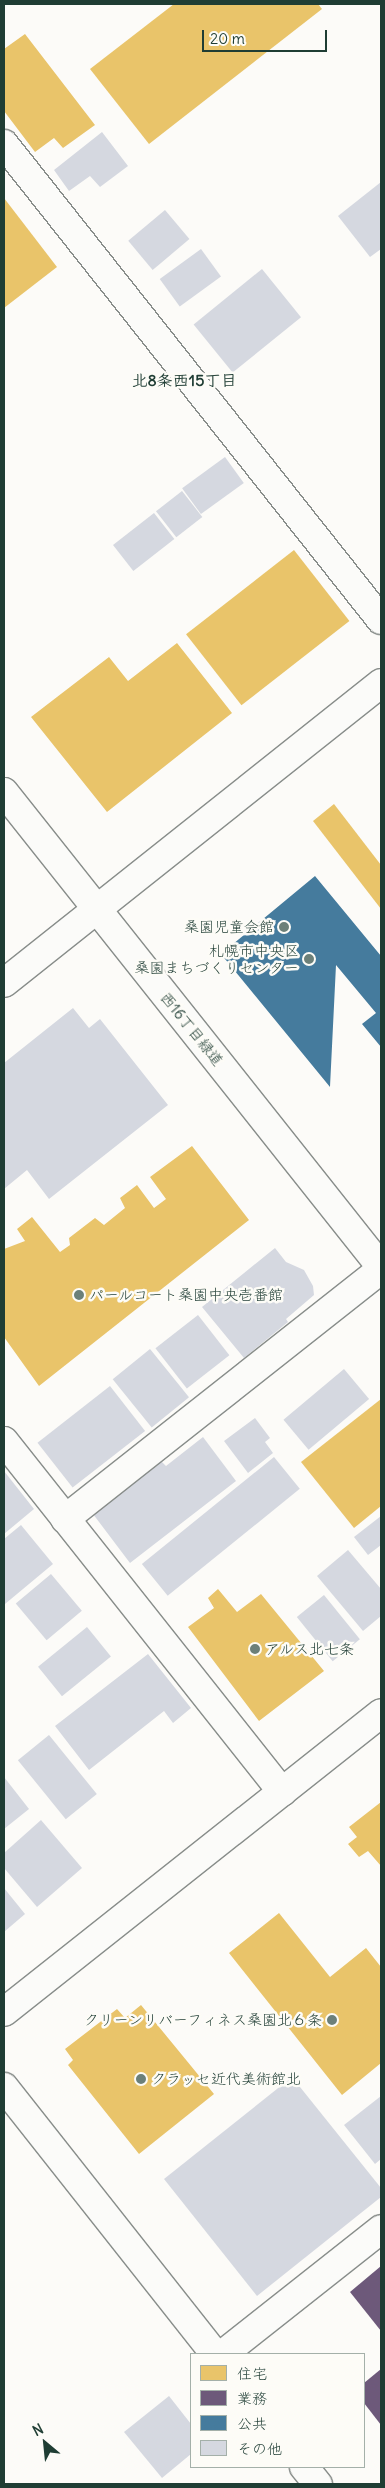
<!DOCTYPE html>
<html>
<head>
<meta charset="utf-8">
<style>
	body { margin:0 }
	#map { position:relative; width:385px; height:2488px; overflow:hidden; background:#fcfbf8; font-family:Delius,"Klee One",sans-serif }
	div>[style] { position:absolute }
	.homes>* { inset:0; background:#e9c46a; transform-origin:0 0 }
	.offices>* { inset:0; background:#6d597a }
	.public>* { inset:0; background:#457b9d }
	.building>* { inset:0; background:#d5d8e0; transform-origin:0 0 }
	.roads { filter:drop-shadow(1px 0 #888d8a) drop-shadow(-1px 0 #888d8a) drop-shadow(0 1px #888d8a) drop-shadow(0 -1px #888d8a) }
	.street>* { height:28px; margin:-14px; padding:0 14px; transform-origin:14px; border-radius:14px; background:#fbfbf9 }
	.secondary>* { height:28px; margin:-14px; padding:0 14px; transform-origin:14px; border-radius:14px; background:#fbfbf9 }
	.dots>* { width:14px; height:14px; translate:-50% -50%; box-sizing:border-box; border:2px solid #fdfcf7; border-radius:50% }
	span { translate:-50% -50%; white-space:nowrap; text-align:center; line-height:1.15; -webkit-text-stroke:5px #fdfcf7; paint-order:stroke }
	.poi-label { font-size:15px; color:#1f3d34 }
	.right { translate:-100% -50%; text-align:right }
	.left { translate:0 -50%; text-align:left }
	.street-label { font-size:15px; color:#1f3d34 }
	.neighbourhood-label { font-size:16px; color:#1f3d34; font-weight:700 }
	.frame { position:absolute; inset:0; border:5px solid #1f3d34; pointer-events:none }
	.legend { position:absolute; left:190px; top:2353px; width:175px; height:115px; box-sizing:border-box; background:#fdfcf7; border:1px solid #a4b0a9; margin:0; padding:6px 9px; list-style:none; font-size:15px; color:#1f3d34 }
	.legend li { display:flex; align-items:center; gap:10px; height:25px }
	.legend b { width:25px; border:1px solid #a4b0a9 }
	.north { position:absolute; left:20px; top:2418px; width:50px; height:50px; -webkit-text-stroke:4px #fdfcf7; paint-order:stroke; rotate:332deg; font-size:14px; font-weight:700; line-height:20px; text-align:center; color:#1f3d34 }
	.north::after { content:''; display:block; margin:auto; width:18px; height:22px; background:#1f3d34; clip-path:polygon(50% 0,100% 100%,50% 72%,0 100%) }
	.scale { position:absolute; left:202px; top:30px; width:125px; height:22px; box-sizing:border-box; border:2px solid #1f3d34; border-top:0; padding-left:6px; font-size:15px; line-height:18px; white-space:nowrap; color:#1f3d34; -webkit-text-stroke:4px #fdfcf7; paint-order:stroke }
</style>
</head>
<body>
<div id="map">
	<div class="homes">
		<i style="clip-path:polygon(174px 4px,318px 4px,322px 9px,149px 144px,90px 69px)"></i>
		<i style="clip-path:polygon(25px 34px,95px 125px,63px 148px,54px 138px,35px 152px,4px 111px,4px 49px)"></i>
		<i style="clip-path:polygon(4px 198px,57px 267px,4px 308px)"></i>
		<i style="left:294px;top:550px;width:90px;height:137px;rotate:52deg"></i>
		<i style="clip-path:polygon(177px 643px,232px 713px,107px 812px,31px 717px,109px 657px,128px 681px)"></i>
		<i style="clip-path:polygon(334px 804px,381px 865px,381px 909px,313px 821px)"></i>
		<i style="clip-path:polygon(192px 1146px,249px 1220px,39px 1386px,4px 1337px,4px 1249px,25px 1241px,17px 1229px,32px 1217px,60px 1252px,70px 1245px,69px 1238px,95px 1218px,104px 1225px,125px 1208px,120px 1198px,137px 1185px,154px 1208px,166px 1199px,150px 1177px)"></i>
		<i style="clip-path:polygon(381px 1399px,381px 1506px,354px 1528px,301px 1462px)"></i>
		<i style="clip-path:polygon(218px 1589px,237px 1612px,261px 1594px,324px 1671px,259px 1721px,188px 1627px,214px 1608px,208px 1598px)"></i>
		<i style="clip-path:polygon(381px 1802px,381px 1866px,368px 1851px,359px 1857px,348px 1844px,357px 1837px,349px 1827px)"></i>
		<i style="clip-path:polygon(279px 1913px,330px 1977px,366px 1948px,381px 1967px,381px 2063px,342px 2095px,229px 1953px)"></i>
		<i style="clip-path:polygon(141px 2005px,214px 2094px,139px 2154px,68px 2065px,73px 2060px,65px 2049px,117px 2009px,125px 2018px)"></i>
	</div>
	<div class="offices">
		<i style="clip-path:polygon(381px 2266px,381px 2331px,350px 2292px)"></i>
		<i style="clip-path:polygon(381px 2369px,381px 2425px,364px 2403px,364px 2383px)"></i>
	</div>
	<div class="public">
		<i style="clip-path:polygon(315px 876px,381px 956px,381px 1047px,362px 1024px,376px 1013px,336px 965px,330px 1087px,221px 954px)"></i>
	</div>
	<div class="building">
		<i style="clip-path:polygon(102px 132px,128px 166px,100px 187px,90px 176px,69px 191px,54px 170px)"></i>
		<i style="clip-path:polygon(381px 182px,381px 249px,370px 257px,338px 216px)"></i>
		<i style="left:165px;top:210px;width:38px;height:48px;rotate:50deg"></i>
		<i style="left:201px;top:249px;width:34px;height:51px;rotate:54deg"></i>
		<i style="left:262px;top:269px;width:62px;height:88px;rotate:51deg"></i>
		<i style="left:225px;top:457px;width:32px;height:53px;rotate:54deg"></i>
		<i style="left:182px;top:491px;width:33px;height:33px;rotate:52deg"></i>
		<i style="left:154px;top:513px;width:33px;height:52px;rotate:52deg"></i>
		<i style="clip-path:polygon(73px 1008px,89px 1028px,100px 1019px,168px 1105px,49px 1199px,27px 1170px,4px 1189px,4px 1063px)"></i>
		<i style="clip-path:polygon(275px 1248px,286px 1262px,304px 1270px,313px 1286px,314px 1295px,286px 1319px,288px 1322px,244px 1358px,202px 1307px)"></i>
		<i style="left:198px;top:1315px;width:51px;height:54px;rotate:52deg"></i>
		<i style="left:150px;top:1349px;width:62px;height:48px;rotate:51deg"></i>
		<i style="left:344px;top:1369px;width:39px;height:79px;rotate:50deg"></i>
		<i style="left:110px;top:1386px;width:57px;height:92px;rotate:52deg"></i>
		<i style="clip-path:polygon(255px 1418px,270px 1438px,265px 1442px,273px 1453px,248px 1473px,224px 1441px)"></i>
		<i style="clip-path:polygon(203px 1437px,236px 1481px,130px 1563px,93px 1514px,161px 1461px,166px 1466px)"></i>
		<i style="left:274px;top:1457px;width:41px;height:170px;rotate:51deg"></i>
		<i style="clip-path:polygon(4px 1471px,34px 1509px,4px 1534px)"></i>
		<i style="clip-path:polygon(381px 1516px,381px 1545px,368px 1555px,354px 1537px)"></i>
		<i style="clip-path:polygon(21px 1525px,53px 1564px,5px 1604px,4px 1539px)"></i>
		<i style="clip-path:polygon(348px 1550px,381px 1589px,381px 1616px,363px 1631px,317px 1576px)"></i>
		<i style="left:51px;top:1574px;width:48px;height:46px;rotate:50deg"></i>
		<i style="left:324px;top:1595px;width:57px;height:35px;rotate:51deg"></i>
		<i style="left:87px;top:1627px;width:38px;height:63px;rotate:51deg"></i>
		<i style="clip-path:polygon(148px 1654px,191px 1708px,173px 1723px,164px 1711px,89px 1770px,55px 1726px)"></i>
		<i style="left:49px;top:1735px;width:76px;height:40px;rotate:51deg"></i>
		<i style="clip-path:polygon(4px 1777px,29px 1809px,4px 1829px)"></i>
		<i style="clip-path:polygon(41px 1820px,82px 1868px,37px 1907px,4px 1868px,4px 1853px)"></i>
		<i style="clip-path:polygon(4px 1888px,25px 1914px,4px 1932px)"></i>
		<i style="clip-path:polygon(292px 2077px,381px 2188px,381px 2197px,257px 2296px,164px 2179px)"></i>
		<i style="clip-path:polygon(381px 2096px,381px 2159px,375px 2164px,344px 2125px)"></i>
		<i style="clip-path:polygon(169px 2396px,191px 2424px,191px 2454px,162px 2478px,124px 2432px)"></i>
	</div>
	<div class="roads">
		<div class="street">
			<i style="left:4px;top:144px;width:607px;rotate:51.62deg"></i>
			<i style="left:4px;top:1441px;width:448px;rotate:51.6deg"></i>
			<i style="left:65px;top:1519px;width:403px;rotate:-38.3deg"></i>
			<i style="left:223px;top:2354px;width:201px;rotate:-38.3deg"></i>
		</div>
		<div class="secondary">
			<i style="left:4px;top:792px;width:606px;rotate:51.56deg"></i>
			<i style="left:4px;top:983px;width:482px;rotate:-38.5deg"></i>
			<i style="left:4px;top:2012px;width:481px;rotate:-38.4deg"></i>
			<i style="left:4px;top:2087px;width:340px;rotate:51.7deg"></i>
			<i style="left:304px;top:2467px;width:22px;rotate:51deg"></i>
		</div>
	</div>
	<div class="dots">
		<i style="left:284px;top:927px;background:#6c8079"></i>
		<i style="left:309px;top:959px;background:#6c8079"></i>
		<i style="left:79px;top:1295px;background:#6c8079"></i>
		<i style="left:255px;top:1649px;background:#6c8079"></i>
		<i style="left:332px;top:2020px;background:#6c8079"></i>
		<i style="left:141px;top:2079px;background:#6c8079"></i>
	</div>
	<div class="poi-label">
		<span class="right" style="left:274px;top:927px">桑園児童会館</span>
		<span class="right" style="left:299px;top:959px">札幌市中央区<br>桑園まちづくりセンター</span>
		<span class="left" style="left:89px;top:1295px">パールコート桑園中央壱番館</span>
		<span class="left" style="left:265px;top:1649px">アルス北七条</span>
		<span class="right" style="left:322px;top:2020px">クリーンリバーフィネス桑園北６条</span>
		<span class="left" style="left:151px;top:2079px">クラッセ近代美術館北</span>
	</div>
	<div class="street-label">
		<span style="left:192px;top:1029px;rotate:51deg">西16丁目緑道</span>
	</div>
	<div class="neighbourhood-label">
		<span style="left:184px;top:380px">北8条西15丁目</span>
	</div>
	<div class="frame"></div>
	<ul class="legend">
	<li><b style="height:14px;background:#e9c46a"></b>住宅</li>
	<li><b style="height:14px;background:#6d597a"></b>業務</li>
	<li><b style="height:14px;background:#457b9d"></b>公共</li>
	<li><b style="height:14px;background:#d5d8e0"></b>その他</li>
	</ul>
	<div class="north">N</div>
	<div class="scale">20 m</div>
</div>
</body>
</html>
